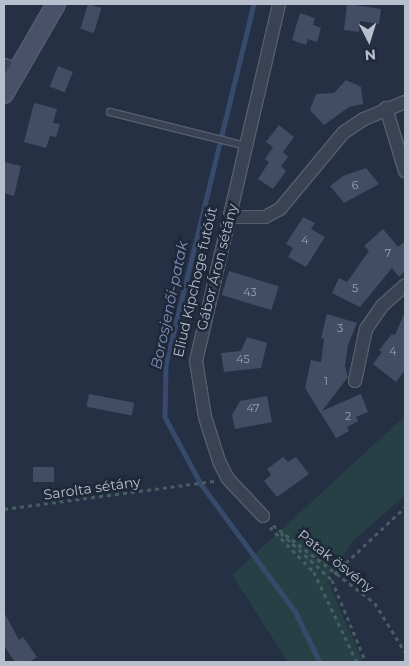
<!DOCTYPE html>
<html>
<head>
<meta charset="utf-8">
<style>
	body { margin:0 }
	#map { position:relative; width:409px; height:666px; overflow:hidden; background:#253044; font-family:Montserrat,sans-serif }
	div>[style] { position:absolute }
	.green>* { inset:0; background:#274045 }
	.stream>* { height:4.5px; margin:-2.25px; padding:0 2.25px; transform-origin:2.25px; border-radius:2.25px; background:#384a6c }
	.building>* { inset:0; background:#424d64; transform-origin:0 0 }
	.path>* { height:2.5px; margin-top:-1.25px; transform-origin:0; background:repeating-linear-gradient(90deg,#465d61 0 4px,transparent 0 8px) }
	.roads { filter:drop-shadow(1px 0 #555e6e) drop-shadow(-1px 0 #555e6e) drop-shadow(0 1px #555e6e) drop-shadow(0 -1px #555e6e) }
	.service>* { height:6px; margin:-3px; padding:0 3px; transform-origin:3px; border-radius:3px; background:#3a4354 }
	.minor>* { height:12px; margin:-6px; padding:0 6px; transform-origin:6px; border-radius:6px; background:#3a4354 }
	.secondary>* { height:18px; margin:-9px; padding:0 9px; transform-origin:9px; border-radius:9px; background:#485167 }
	span { translate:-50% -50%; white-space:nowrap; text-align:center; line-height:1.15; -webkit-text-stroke:5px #1e2839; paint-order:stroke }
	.number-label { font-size:11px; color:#9aa2b3 }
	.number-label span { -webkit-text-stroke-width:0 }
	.street-label { font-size:14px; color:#b7becd }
	.water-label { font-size:15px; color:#7d91b6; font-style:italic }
	.frame { position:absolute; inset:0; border:5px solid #b7becd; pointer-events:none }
	.north { position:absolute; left:344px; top:15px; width:50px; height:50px; -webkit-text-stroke:4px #1e2839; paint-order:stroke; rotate:175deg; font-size:14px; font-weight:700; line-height:20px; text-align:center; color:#b7becd }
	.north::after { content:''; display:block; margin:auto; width:18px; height:22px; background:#b7becd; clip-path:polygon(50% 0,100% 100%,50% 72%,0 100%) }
</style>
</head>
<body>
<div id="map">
	<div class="green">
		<i style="clip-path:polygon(405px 416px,405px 495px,353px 541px,327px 579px,363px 662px,288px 662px,232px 575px)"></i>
	</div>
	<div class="stream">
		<i style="left:254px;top:4px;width:371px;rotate:103.7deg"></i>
		<i style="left:166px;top:364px;width:53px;rotate:91.1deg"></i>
		<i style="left:165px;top:417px;width:76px;rotate:61.8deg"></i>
		<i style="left:201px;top:484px;width:158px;rotate:53.5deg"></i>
		<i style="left:295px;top:611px;width:57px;rotate:63.9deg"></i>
	</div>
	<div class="building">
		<i style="left:88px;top:4px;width:14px;height:26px;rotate:17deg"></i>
		<i style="clip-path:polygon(347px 4px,381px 9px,379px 24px,360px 21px,359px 32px,344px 30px)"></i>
		<i style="clip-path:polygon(300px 13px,315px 18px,313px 25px,321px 28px,317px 42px,308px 39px,306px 45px,292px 40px)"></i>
		<i style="left:58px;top:66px;width:16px;height:22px;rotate:22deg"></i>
		<i style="clip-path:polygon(346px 80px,361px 87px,363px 104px,349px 107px,324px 125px,310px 110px,316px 94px,334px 93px)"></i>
		<i style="clip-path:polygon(34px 103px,57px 109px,53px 123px,60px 124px,56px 137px,50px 136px,46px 148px,24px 142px)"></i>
		<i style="clip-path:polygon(279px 125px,294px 137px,283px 152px,288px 157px,281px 166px,286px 171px,273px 189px,258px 179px,269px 162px,265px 159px,273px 147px,266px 142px)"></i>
		<i style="clip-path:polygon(4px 162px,21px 166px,14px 196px,4px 193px)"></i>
		<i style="clip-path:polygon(366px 168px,379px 184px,344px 203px,330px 186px,343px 176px)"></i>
		<i style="clip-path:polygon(303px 217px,315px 223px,311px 229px,325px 237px,306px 267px,288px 257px,293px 248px,286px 244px)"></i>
		<i style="clip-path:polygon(383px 229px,398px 247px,405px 241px,405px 271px,399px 277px,392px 268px,360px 307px,332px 293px,339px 278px,347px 282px,369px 251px,364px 246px)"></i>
		<i style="left:229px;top:271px;width:52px;height:25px;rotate:17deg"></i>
		<i style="clip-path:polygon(405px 312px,405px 370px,396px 382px,373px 364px,382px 352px,379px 350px,392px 334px,395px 335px)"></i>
		<i style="clip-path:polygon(327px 314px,357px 323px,348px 345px,345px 366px,348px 377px,322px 411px,361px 394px,368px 412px,356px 417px,358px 421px,347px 427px,349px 431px,336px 438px,305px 388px,311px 360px,321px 362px,324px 339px,321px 338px)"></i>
		<i style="clip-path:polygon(247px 337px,267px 343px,261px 368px,224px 372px,221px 353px,241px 351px)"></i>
		<i style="left:89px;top:394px;width:46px;height:13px;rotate:11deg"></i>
		<i style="clip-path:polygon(267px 396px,272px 422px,235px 429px,232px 415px,240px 401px)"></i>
		<i style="clip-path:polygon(283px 457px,288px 462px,296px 457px,309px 474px,277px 497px,264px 481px,271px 475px,267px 469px)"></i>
		<i style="left:54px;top:467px;width:15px;height:21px;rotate:90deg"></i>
		<i style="clip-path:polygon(4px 612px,19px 640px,23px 637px,37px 657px,29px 662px,15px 662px,4px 646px)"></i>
	</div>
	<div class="path">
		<i style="left:4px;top:509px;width:212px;rotate:-7.6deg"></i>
		<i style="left:273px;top:525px;width:128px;rotate:37.4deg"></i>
		<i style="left:375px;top:603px;width:57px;rotate:58.5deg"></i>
		<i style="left:270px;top:527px;width:63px;rotate:45.6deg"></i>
		<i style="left:314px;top:572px;width:100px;rotate:64.5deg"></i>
		<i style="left:281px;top:533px;width:69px;rotate:42.7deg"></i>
		<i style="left:332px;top:580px;width:89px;rotate:67.5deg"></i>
		<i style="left:334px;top:574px;width:98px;rotate:-43.3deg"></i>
	</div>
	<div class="roads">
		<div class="service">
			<i style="left:110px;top:112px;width:140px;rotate:14deg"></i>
		</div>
		<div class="minor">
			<i style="left:4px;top:65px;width:15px;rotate:20deg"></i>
			<i style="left:386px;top:108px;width:66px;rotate:73.2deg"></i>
			<i style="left:229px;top:217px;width:36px"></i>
			<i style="left:265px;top:217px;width:17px;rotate:-28deg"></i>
			<i style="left:280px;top:209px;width:99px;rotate:-50.3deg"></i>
			<i style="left:343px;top:133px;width:25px;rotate:-34deg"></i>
			<i style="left:364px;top:119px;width:44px;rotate:-22.5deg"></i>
			<i style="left:355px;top:381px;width:53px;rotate:-78.1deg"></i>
			<i style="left:366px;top:329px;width:28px;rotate:-55deg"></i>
			<i style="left:382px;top:306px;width:31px;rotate:-42deg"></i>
			<i style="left:263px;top:516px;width:51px;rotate:-133.4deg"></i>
			<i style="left:228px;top:479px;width:20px;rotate:-117deg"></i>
			<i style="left:219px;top:461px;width:46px;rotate:-107.7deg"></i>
			<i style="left:205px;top:417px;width:57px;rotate:-99.1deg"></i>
			<i style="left:196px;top:361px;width:367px;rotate:-76.9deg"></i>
		</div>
		<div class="secondary">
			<i style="left:4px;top:94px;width:104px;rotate:-60deg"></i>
		</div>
	</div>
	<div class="number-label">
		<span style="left:355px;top:185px">6</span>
		<span style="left:305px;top:240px">4</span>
		<span style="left:388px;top:253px">7</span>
		<span style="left:355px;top:288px">5</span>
		<span style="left:250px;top:292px">43</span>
		<span style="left:340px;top:328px">3</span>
		<span style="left:393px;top:351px">4</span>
		<span style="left:243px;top:359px">45</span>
		<span style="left:326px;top:381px">1</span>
		<span style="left:253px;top:408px">47</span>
		<span style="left:348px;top:416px">2</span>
	</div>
	<div class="street-label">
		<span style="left:217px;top:267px;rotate:-76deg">Gábor Áron sétány</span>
		<span style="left:195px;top:282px;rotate:-77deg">Eliud Kipchoge futóút</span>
		<span style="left:92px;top:488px;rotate:-8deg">Sarolta sétány</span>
		<span style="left:336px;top:561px;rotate:38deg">Patak ösvény</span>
	</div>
	<div class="water-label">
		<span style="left:169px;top:305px;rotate:-78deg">Borosjenői-patak</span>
	</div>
	<div class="frame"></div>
	<div class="north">N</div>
</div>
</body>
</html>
